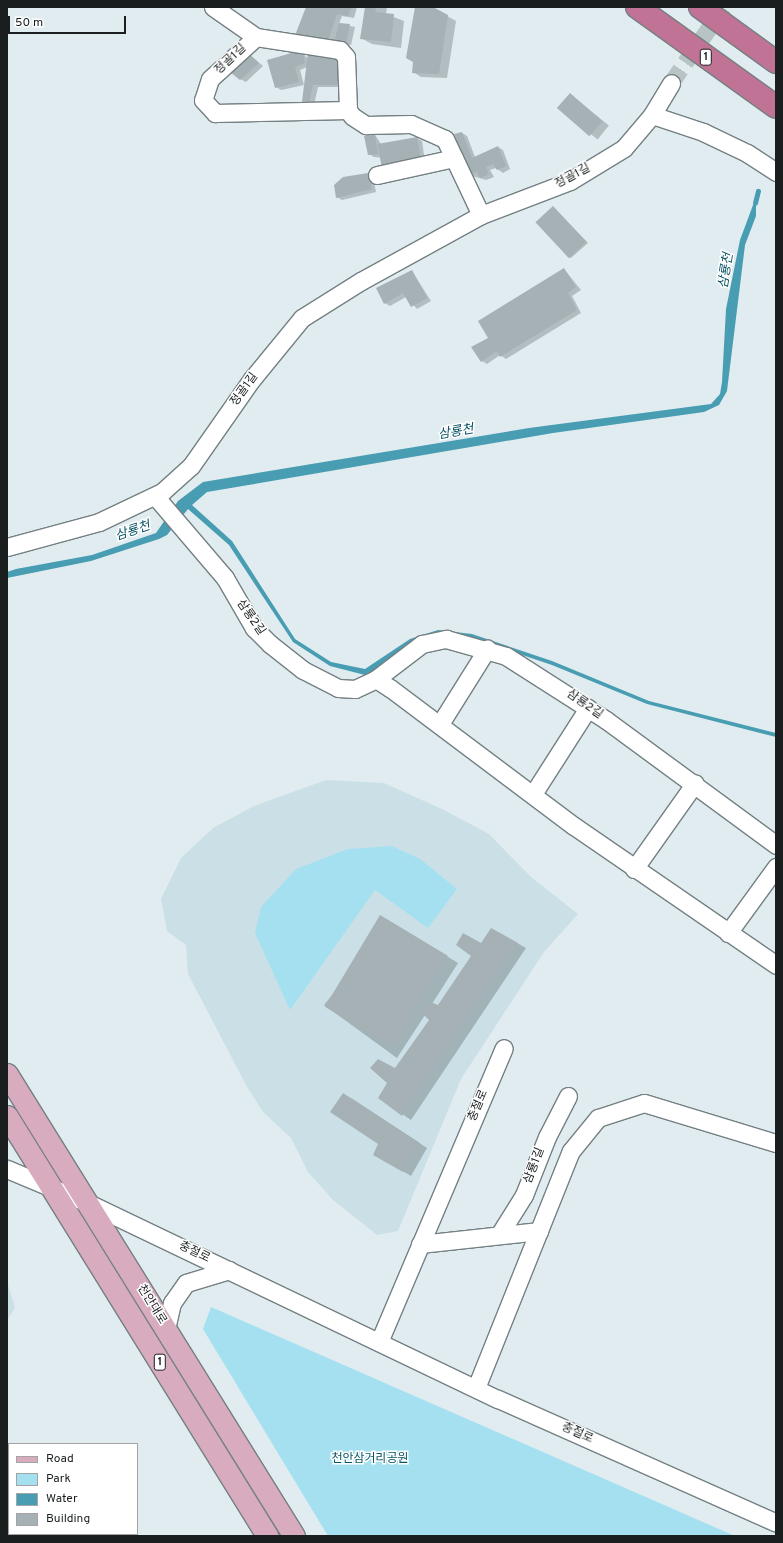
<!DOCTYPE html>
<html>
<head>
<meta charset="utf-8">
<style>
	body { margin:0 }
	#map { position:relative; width:783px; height:1543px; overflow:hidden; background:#e0ecf0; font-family:Overpass,"Noto Sans KR",sans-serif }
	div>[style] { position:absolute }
	.built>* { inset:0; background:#cbe0e6 }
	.green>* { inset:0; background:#a5e0f0 }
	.water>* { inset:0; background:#489db2 }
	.shadow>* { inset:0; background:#0003; transform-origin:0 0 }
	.stream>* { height:4.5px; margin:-2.25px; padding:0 2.25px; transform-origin:2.25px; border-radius:2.25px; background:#489db2 }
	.building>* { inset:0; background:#a5b1b4; transform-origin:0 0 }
	.minor-tunnel>* { height:17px; margin-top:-8.5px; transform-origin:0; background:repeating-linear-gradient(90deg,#b8c3c6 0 17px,transparent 0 25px) }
	.roads { filter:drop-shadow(1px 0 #748083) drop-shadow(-1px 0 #748083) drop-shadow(0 1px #748083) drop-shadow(0 -1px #748083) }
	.minor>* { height:17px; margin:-8.5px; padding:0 8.5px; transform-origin:8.5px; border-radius:8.5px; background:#fff }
	.major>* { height:21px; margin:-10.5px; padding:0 10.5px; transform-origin:10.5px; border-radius:10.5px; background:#d9abbf }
	.highway>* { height:22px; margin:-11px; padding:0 11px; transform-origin:11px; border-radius:11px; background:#c07394 }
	span { translate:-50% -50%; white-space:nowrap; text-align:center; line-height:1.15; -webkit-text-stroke:3px #fff; paint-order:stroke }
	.shield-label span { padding:1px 3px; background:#fff; border:1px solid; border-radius:3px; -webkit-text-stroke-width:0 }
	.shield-label { font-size:11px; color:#1a1e1f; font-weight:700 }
	.street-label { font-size:12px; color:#1a1e1f }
	.park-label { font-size:12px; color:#0a5564 }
	.water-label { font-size:13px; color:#0c5665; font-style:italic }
	.frame { position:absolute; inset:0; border:8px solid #1a1e1f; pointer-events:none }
	.legend { position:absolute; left:8px; top:1443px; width:130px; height:92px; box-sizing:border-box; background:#fff; border:1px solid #a3a5a5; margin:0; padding:5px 7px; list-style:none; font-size:12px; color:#1a1e1f }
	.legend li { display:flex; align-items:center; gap:8px; height:20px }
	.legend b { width:20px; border:1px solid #a3a5a5 }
	.scale { position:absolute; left:8px; top:16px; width:118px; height:18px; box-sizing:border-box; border:2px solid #1a1e1f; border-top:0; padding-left:5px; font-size:12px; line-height:14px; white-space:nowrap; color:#1a1e1f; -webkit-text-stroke:3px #fff; paint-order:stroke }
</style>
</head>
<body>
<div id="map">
	<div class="built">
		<i style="clip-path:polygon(326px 780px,384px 783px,444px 810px,489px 834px,531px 877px,578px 914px,544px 952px,461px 1079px,398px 1231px,377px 1235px,333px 1200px,308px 1172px,291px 1138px,263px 1112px,246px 1085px,188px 974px,186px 945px,167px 931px,161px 899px,181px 858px,213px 828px,254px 806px)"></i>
		<i style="clip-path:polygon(7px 1281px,15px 1308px,7px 1320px)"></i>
	</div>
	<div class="green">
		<i style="clip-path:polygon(392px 846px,420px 859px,457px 889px,428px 928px,375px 890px,290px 1010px,255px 933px,261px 907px,296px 869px,348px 849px)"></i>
		<i style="clip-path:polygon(211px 1307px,735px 1536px,328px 1536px,203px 1329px)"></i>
	</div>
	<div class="water">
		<i style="clip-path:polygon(756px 197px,756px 216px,745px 245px,727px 391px,719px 405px,704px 412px,553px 433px,207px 492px,192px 505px,232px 541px,295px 639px,331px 662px,365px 669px,410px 639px,438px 630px,472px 634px,552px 661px,649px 701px,776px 733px,776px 737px,647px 704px,552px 665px,471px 638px,383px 665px,365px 675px,330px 666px,293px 642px,229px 545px,188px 509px,167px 535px,159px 539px,91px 561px,7px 578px,7px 572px,16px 569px,92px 555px,156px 533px,178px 501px,203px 482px,529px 428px,711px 404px,720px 394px,722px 382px,726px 309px,740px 240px)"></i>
	</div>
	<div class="shadow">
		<i style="clip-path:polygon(308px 7px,357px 7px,354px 18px,342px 16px,339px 24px,355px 27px,351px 45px,296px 38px)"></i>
		<i style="clip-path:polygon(366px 7px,387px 7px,386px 14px,404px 21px,401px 48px,372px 44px,361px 38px)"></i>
		<i style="clip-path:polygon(416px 7px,431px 7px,456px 21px,447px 78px,421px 77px,413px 72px)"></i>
		<i style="clip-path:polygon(245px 51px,263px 66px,246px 82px,240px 79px)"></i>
		<i style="clip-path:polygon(301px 51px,308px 59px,345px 87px,318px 87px,314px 105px,308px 105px,303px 102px,307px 67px,300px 70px,304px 85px,281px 90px,276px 87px)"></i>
		<i style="left:570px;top:94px;width:50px;height:18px;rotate:39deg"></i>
		<i style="clip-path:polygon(462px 133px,467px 136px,475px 157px,498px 147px,503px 150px,510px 169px,503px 173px,496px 168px,490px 170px,494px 177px,486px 180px,469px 175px)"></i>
		<i style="clip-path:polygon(375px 135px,381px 144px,417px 138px,422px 141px,425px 162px,374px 157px,369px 154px)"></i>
		<i style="clip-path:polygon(368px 174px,373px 177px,376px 192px,342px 200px,337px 197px,335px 185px)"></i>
		<i style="clip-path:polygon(553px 207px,588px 243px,571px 258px,569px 257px)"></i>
		<i style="clip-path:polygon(564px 269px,581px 290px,572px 296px,581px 313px,506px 359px,500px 355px,487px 364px,482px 361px)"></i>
		<i style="clip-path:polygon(412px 271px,431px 301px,417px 309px,406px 297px,390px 306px,385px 303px)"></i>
		<i style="clip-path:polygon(391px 922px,458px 963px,432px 1004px,438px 1006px,492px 929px,526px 948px,411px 1120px,379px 1098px,430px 1020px,425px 1015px,397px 1058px,324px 1005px)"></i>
		<i style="clip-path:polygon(351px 1098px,427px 1148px,411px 1176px,374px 1154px,380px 1144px)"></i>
	</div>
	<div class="stream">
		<i style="left:755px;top:203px;width:12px;rotate:-76deg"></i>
	</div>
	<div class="building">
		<i style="clip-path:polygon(306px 7px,352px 7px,348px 16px,337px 14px,327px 44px,294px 38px)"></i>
		<i style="clip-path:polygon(365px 7px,376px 7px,375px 12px,394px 14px,391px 42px,360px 39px)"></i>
		<i style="clip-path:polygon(415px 7px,433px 7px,448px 15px,439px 74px,412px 73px,413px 62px,406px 58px)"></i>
		<i style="clip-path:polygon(339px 23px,350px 24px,346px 43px,334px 43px)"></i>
		<i style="clip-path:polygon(245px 50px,259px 63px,240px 80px,225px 68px)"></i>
		<i style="clip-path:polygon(302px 50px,305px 63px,295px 67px,299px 82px,275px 88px,267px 60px)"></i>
		<i style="clip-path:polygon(308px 52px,341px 55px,340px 85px,313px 85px,309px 103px,302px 102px)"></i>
		<i style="left:570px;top:93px;width:43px;height:20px;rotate:41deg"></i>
		<i style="clip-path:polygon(462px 132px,472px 158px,498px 146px,506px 166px,497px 170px,493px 164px,486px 167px,489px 174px,480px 178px,477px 172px,469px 175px,454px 134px)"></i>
		<i style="clip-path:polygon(375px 134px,378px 154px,368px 155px,364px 136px)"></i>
		<i style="left:417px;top:137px;width:23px;height:40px;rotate:80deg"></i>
		<i style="clip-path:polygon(368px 173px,372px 189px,336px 198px,334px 185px,343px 177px)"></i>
		<i style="left:553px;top:206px;width:49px;height:24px;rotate:47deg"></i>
		<i style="clip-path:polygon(564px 268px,576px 287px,568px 293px,577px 310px,500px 357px,497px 351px,481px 362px,471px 347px,488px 338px,478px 321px)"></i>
		<i style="clip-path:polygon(412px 270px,427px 298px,411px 307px,403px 293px,384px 304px,376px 288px)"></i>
		<i style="left:380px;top:915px;width:79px;height:107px;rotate:31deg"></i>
		<i style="clip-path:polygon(491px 928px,518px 943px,402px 1116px,378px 1098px,387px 1083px,370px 1068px,378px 1059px,395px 1068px,429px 1020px,421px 1012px,428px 1001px,438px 1005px,471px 956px,456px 945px,463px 933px,481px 943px)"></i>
		<i style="clip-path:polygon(343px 1093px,420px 1143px,403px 1172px,373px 1155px,378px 1144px,330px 1112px)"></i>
	</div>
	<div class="minor-tunnel">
		<i style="left:671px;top:83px;width:93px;rotate:-55.1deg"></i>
	</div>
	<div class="roads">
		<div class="minor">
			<i style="left:213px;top:7px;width:52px;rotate:34.9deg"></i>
			<i style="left:256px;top:37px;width:85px;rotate:8.8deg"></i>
			<i style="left:340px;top:50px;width:9px;rotate:49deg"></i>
			<i style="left:346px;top:57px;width:53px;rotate:87.8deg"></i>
			<i style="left:348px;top:110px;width:7px;rotate:56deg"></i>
			<i style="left:352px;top:116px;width:17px;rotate:33deg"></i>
			<i style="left:366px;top:125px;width:45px;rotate:-1.3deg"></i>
			<i style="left:411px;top:124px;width:37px;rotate:24deg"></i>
			<i style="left:445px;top:139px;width:84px;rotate:64.7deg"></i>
			<i style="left:256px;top:37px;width:62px;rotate:137.6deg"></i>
			<i style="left:210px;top:79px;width:22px;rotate:108deg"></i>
			<i style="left:203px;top:100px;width:18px;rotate:47deg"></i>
			<i style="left:215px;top:113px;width:133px;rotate:-1.3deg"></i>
			<i style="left:652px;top:115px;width:54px;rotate:18.4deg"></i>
			<i style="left:703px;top:132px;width:49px;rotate:25.5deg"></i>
			<i style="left:747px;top:153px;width:35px;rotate:33deg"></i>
			<i style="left:377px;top:175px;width:79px;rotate:-12.4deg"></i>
			<i style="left:155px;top:496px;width:108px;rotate:49.5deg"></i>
			<i style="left:225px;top:578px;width:58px;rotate:59.9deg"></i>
			<i style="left:254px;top:628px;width:23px;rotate:45deg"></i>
			<i style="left:270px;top:644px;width:42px;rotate:38.2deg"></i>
			<i style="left:303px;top:670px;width:39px;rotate:27deg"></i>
			<i style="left:338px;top:688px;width:17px;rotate:3deg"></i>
			<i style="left:355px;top:689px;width:23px;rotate:-25deg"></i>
			<i style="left:376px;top:679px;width:17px;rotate:33deg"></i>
			<i style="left:390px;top:688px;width:230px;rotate:36.9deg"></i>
			<i style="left:574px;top:826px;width:245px;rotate:34.5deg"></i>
			<i style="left:7px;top:547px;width:95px;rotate:-15.2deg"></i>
			<i style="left:99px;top:522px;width:70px;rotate:-25.5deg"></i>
			<i style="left:162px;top:492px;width:39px;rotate:-42deg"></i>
			<i style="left:191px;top:466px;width:106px;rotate:-55deg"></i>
			<i style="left:252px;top:379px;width:79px;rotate:-50.7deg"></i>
			<i style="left:302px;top:318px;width:70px;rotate:-32.1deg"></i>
			<i style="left:361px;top:281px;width:137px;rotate:-28.8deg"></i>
			<i style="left:481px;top:215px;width:95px;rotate:-20.9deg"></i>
			<i style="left:570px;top:181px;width:63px;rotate:-31.4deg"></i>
			<i style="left:624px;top:148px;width:43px;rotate:-49.7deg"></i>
			<i style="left:652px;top:115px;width:37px;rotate:-59deg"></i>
			<i style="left:376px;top:679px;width:58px;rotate:-37.3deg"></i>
			<i style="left:422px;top:644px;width:25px;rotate:-12deg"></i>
			<i style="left:446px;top:639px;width:62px;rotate:15.8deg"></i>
			<i style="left:506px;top:656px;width:119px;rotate:32.6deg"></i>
			<i style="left:606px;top:720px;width:211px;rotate:36.3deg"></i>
			<i style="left:440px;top:724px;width:89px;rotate:-57.9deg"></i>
			<i style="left:533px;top:794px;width:102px;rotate:-57.4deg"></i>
			<i style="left:634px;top:869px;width:105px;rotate:-54.7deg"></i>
			<i style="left:728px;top:933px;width:82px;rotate:-54deg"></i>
			<i style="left:7px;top:1169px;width:88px;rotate:22.8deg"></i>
			<i style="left:88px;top:1203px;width:454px;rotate:25.6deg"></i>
			<i style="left:498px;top:1399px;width:304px;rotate:24deg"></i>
			<i style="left:499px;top:1235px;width:47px;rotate:-58deg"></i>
			<i style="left:524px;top:1195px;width:62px;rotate:-68.4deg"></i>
			<i style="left:547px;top:1137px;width:46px;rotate:-62.9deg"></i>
			<i style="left:420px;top:1244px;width:120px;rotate:-6.2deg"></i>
			<i style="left:166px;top:1329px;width:27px;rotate:-77deg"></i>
			<i style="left:172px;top:1303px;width:24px;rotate:-55deg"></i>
			<i style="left:186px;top:1283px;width:45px;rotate:-16.8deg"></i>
			<i style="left:379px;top:1342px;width:319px;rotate:-67deg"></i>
			<i style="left:476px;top:1388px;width:255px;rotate:-68.2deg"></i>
			<i style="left:571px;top:1151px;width:43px;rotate:-50.7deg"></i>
			<i style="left:598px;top:1118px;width:48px;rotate:-18.1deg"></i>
			<i style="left:644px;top:1103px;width:138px;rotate:16.9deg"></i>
		</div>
		<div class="major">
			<i style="left:7px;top:1074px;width:544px;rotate:58.15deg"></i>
			<i style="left:7px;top:1116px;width:494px;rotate:58.2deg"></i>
		</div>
		<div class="highway">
			<i style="left:637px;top:7px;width:171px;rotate:35.7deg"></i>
			<i style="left:700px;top:7px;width:94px;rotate:35.9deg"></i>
		</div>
	</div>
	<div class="shield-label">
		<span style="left:706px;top:57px">1</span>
		<span style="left:160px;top:1362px">1</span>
	</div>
	<div class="street-label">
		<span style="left:231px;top:60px;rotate:-43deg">정골1길</span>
		<span style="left:573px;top:177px;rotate:-28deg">정골1길</span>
		<span style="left:245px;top:390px;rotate:-54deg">정골1길</span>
		<span style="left:250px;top:618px;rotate:55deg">삼룡2길</span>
		<span style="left:584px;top:705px;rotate:35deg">삼룡2길</span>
		<span style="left:479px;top:1106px;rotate:-67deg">충절로</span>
		<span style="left:535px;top:1166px;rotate:-69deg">삼룡1길</span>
		<span style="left:194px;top:1253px;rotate:26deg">충절로</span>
		<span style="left:151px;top:1305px;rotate:58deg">천안대로</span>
		<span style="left:577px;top:1434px;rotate:24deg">충절로</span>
	</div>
	<div class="park-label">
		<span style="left:370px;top:1460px">천안삼거리공원</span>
	</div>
	<div class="water-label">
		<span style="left:727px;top:271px;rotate:-81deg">삼룡천</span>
		<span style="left:456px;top:433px;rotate:-10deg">삼룡천</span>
		<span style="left:133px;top:532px;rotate:-18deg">삼룡천</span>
	</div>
	<div class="frame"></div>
	<ul class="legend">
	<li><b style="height:5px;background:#d9abbf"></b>Road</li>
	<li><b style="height:11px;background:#a5e0f0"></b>Park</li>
	<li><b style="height:11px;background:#489db2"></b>Water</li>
	<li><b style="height:11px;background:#a5b1b4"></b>Building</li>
	</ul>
	<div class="scale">50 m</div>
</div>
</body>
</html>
